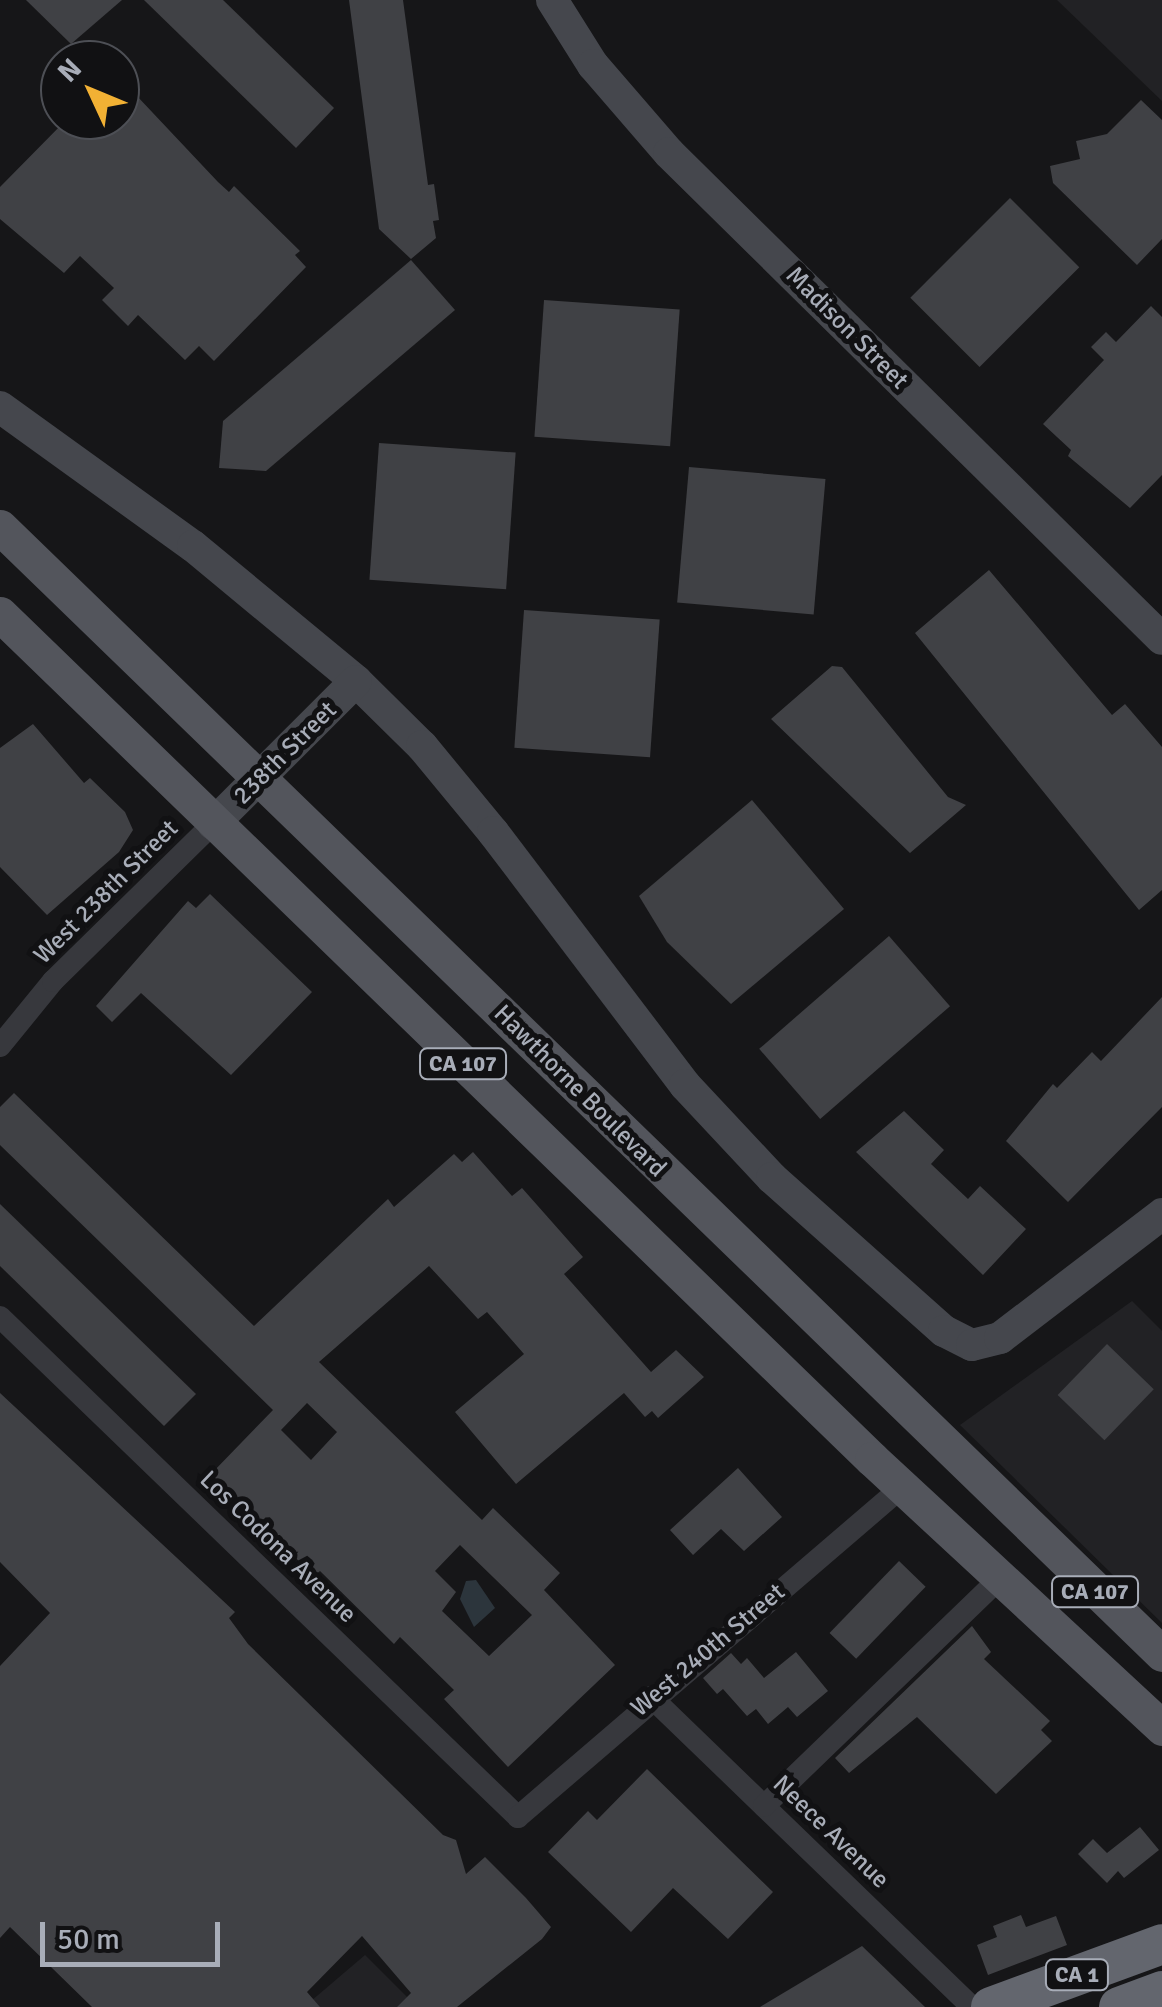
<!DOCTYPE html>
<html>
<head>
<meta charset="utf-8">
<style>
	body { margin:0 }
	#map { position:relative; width:1162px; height:2007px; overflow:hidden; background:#161618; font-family:Signika,sans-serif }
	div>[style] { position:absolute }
	.built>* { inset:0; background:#222225 }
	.water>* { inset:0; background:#2c353c }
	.building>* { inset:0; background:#404145; transform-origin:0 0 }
	.street>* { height:22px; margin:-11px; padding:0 11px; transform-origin:11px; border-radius:11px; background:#37383d }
	.secondary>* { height:32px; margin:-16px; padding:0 16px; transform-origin:16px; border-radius:16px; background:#45474d }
	.primary>* { height:35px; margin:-17.5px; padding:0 17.5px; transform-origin:17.5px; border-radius:17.5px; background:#53555c }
	.highway>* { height:40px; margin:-20px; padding:0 20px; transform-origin:20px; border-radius:20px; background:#63666e }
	span { translate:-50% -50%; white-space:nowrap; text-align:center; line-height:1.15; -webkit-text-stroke:10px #111113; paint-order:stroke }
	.shield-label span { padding:2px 8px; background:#111113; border:2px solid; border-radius:8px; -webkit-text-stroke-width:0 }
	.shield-label { font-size:22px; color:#a8adb8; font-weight:700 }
	.street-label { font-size:25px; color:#a8adb8 }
	.north { position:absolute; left:40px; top:40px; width:100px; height:100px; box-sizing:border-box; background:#111113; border:2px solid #4d4f55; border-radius:50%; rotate:314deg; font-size:28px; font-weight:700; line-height:40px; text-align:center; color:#a8adb8 }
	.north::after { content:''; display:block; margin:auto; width:35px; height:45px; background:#f2b134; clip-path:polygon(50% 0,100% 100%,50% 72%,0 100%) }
	.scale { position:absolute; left:40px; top:1922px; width:180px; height:45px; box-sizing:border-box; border:5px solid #a8adb8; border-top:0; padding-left:12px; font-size:30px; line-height:35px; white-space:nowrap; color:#a8adb8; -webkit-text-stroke:8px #111113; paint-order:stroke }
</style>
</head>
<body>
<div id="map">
	<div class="built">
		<i style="clip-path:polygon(1057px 0,1162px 0,1162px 101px)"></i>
		<i style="clip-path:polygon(1132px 1301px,1162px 1331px,1162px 1623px,960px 1425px)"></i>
		<i style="clip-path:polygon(365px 1955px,417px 2007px,304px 2007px)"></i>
	</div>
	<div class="water">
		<i style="clip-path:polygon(476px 1580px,495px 1608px,474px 1627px,460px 1599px,466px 1581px)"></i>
	</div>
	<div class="building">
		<i style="clip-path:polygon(26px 0,122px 0,71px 44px)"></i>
		<i style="clip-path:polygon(144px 0,223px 0,334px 108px,296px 148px)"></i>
		<i style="clip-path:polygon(349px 0,403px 0,428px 185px,434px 184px,439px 220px,433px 221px,436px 238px,411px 259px,379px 229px)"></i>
		<i style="clip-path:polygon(120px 78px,218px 182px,229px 192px,234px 186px,300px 251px,295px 255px,306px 267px,214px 361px,199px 346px,185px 360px,138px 315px,128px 326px,102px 300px,114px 288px,80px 256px,64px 273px,0 219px,0 187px,66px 120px,120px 120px)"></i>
		<i style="clip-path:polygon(1141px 100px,1162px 120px,1162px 239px,1137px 265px,1053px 183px,1050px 166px,1080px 159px,1076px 141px,1107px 134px)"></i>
		<i style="left:1010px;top:198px;width:98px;height:141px;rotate:45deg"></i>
		<i style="clip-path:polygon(411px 260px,455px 310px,266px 471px,219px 468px,223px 421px)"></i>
		<i style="left:544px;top:300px;width:136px;height:137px;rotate:4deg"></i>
		<i style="clip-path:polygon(1151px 306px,1162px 317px,1162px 475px,1130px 508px,1068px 456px,1071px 450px,1043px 424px,1104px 360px,1091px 347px,1106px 332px,1116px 342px)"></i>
		<i style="left:379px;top:443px;width:137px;height:137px;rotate:4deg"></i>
		<i style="left:689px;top:467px;width:137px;height:136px;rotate:5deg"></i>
		<i style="clip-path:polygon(989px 570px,1112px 715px,1125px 704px,1162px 747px,1162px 890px,1139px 910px,915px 633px)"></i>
		<i style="left:524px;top:610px;width:136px;height:138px;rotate:4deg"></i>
		<i style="clip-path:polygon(832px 666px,842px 667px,948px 797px,966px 805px,910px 853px,771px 719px)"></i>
		<i style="clip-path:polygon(33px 724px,84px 783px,90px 778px,125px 812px,133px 830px,119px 852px,47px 915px,0 867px,0 748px)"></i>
		<i style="clip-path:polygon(752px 800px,844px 909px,731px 1004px,667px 942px,639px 896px)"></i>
		<i style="clip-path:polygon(210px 894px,312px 992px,231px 1075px,141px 993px,112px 1022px,96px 1006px,188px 901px,196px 908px)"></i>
		<i style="left:889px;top:936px;width:93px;height:172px;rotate:49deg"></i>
		<i style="clip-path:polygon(1162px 997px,1162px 1107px,1068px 1202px,1006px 1141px,1053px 1084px,1057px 1088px,1092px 1052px,1101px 1061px)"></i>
		<i style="clip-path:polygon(evenodd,14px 1093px,254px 1326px,388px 1199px,394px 1207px,454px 1154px,462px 1162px,473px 1152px,512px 1196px,522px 1188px,583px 1257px,564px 1274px,651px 1372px,676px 1350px,704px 1377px,658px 1418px,652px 1411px,645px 1417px,624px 1393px,516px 1484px,455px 1412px,524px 1354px,487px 1312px,478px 1319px,429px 1266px,319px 1362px,482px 1520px,493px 1508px,560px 1573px,544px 1590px,615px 1665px,508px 1767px,444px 1699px,454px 1690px,400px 1637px,394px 1644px,320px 1571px,314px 1576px,211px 1474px,273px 1410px,0 1145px,0 1107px,14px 1093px,307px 1403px,337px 1432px,311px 1460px,281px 1430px,307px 1403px,14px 1093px,460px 1545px,532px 1615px,489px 1656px,442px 1611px,456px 1592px,435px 1571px,460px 1545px)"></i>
		<i style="clip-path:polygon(904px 1111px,944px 1150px,931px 1164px,968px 1199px,980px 1186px,1026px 1229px,983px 1275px,856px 1152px)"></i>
		<i style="clip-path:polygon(0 1204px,196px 1394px,164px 1426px,0 1266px)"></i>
		<i style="left:1107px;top:1344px;width:65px;height:71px;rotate:44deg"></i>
		<i style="clip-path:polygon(0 1393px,235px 1612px,229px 1618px,248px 1644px,443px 1835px,456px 1840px,466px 1874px,485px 1857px,526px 1898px,551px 1927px,542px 1939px,457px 2007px,397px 2007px,411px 1993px,362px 1936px,307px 1992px,320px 2007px,92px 2007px,10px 1927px,0 1938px,0 1666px,50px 1613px,0 1562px)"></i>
		<i style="clip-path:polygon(738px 1468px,782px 1517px,744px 1551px,721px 1529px,693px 1555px,670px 1530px)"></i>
		<i style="left:899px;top:1561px;width:37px;height:100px;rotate:44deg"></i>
		<i style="clip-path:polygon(972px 1626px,991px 1652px,984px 1659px,1050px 1721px,1041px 1730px,1052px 1741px,996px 1794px,917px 1717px,849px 1773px,835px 1758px)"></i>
		<i style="clip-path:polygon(796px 1652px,828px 1691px,797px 1717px,788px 1707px,768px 1724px,756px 1709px,747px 1716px,723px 1689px,717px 1694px,703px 1678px,731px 1653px,741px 1664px,747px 1658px,764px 1678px)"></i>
		<i style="clip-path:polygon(647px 1769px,773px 1892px,728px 1939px,673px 1888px,631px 1932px,548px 1852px,588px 1811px,597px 1820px)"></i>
		<i style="clip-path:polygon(1140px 1827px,1159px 1850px,1124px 1878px,1118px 1871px,1107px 1883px,1078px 1854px,1093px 1839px,1107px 1853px)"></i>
		<i style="clip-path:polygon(1021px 1915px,1026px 1927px,1056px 1916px,1067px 1945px,988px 1975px,977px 1945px,997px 1937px,993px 1926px)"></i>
		<i style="clip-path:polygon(862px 1946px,925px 2007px,760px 2007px)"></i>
	</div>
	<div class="street">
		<i style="left:0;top:1046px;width:84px;rotate:-50.8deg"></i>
		<i style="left:53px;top:981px;width:224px;rotate:-44.5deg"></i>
		<i style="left:0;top:1317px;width:720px;rotate:43.99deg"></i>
		<i style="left:518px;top:1817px;width:506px;rotate:-40.67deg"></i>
		<i style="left:651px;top:1697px;width:446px;rotate:44deg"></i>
		<i style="left:764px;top:1806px;width:328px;rotate:-44deg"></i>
	</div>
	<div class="secondary">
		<i style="left:552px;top:0;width:77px;rotate:57.8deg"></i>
		<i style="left:593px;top:65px;width:116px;rotate:49.2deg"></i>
		<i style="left:669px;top:153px;width:692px;rotate:44.59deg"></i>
		<i style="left:0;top:407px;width:238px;rotate:35.8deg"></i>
		<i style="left:193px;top:546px;width:212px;rotate:39.6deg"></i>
		<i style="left:356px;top:681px;width:93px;rotate:44.6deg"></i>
		<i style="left:422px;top:746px;width:112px;rotate:50.5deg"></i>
		<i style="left:493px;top:832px;width:318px;rotate:52.8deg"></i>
		<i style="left:685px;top:1085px;width:127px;rotate:46.9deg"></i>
		<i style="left:772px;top:1178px;width:230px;rotate:41.7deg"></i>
		<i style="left:944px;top:1331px;width:31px;rotate:27deg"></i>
		<i style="left:972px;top:1345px;width:29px;rotate:-14deg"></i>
		<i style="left:1000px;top:1338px;width:204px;rotate:-37.4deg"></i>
		<i style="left:213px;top:824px;width:202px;rotate:-45deg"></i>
	</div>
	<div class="primary">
		<i style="left:0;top:527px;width:1619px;rotate:44.12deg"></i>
		<i style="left:0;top:614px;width:1214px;rotate:44.1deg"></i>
		<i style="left:872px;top:1459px;width:396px;rotate:42.8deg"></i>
	</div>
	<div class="highway">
		<i style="left:991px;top:2007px;width:182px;rotate:-20.2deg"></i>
		<i style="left:1119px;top:2007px;width:46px;rotate:-20.4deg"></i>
	</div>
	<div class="shield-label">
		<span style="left:463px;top:1064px">CA 107</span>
		<span style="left:1095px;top:1592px">CA 107</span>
		<span style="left:1077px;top:1975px">CA 1</span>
	</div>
	<div class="street-label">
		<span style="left:847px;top:328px;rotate:45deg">Madison Street</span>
		<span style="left:285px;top:753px;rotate:-45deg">238th Street</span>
		<span style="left:106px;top:892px;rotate:-45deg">West 238th Street</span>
		<span style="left:580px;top:1091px;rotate:45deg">Hawthorne Boulevard</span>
		<span style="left:278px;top:1547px;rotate:44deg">Los Codona Avenue</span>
		<span style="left:708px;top:1650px;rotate:-40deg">West 240th Street</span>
		<span style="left:831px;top:1832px;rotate:44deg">Neece Avenue</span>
	</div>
	<div class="north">N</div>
	<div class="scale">50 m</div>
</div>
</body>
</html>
